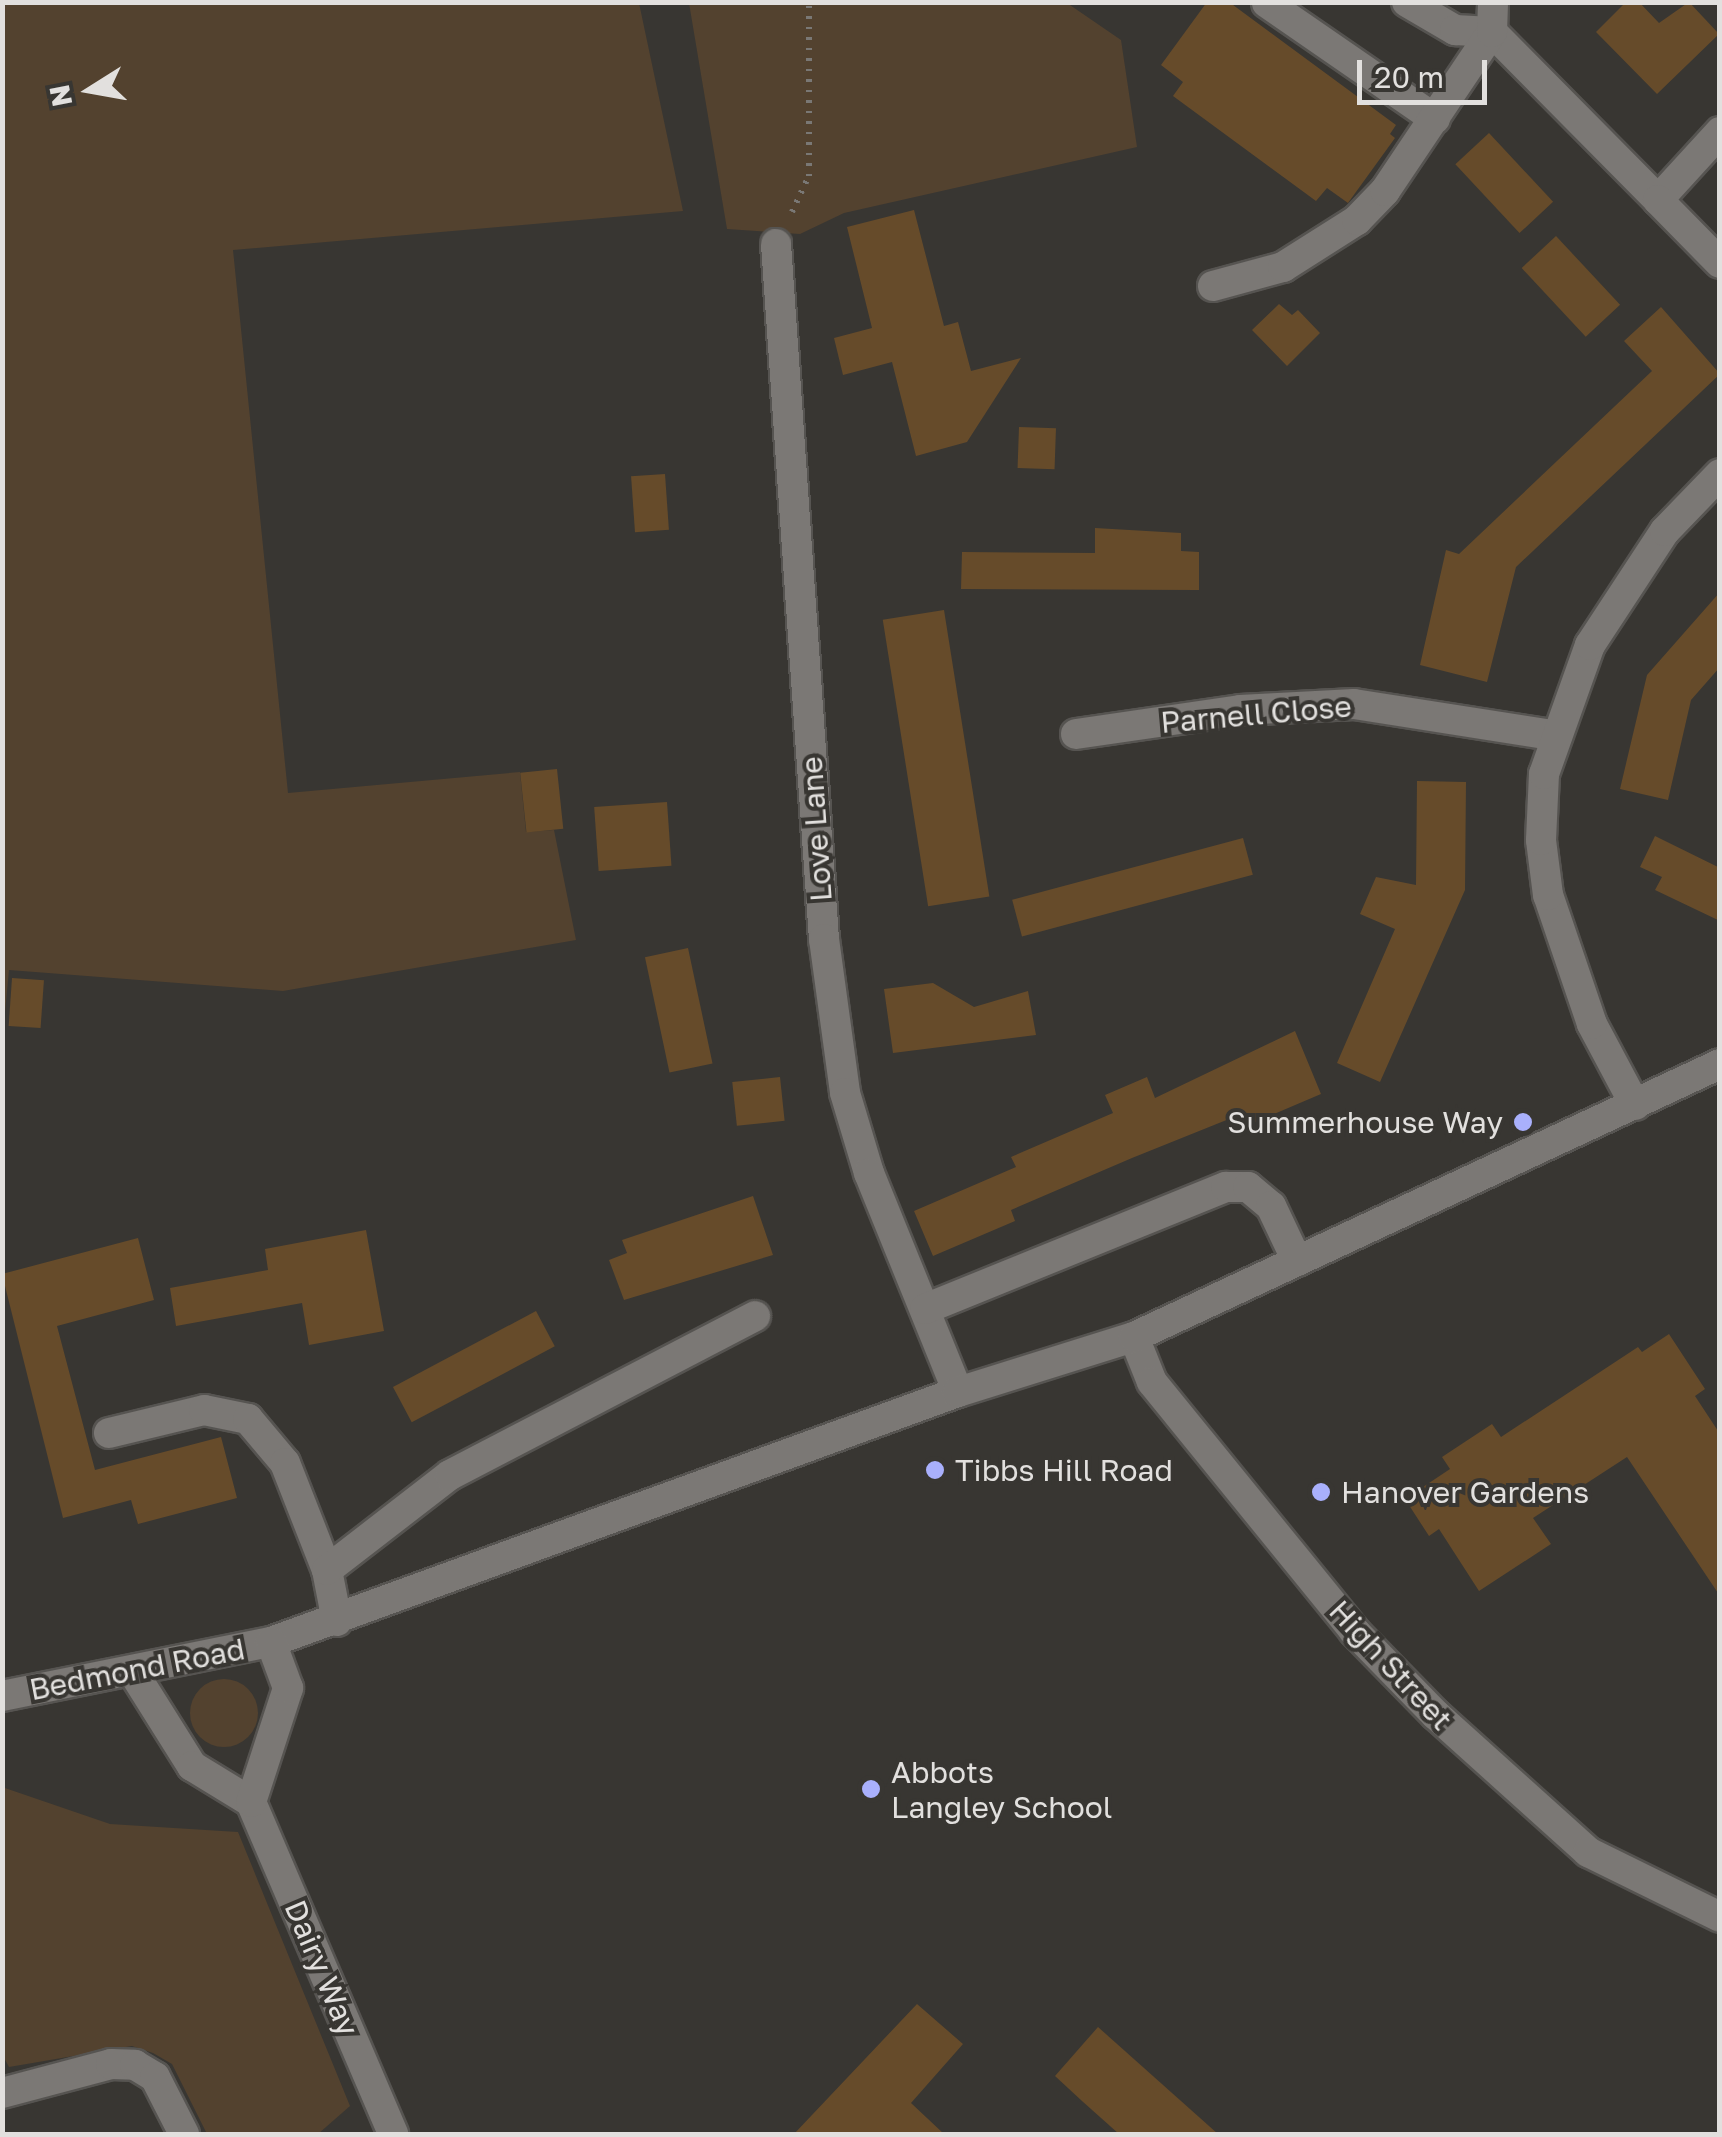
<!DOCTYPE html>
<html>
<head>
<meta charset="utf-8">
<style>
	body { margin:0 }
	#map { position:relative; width:1722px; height:2137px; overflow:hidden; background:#383632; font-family:"Golos Text",sans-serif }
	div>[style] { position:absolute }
	.green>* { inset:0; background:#53422f }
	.round { border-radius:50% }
	.building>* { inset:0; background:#664b2a; transform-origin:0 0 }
	.path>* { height:6px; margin-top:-3px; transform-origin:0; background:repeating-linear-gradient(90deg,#7a7875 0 2.5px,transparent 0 10.5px) }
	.roads { filter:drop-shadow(2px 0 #565451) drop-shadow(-2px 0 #565451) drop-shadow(0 2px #565451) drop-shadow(0 -2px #565451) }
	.minor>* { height:30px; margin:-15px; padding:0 15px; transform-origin:15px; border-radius:15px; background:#7b7875 }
	.dots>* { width:28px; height:28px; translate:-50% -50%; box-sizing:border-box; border:5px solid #383632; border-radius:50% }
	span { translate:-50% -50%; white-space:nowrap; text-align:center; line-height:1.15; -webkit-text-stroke:8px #383632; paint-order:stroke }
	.street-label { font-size:30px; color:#e2e0de }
	.poi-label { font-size:30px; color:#e2e0de }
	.right { translate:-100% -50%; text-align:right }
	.left { translate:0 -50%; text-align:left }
	.frame { position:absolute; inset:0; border:5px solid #e2e0de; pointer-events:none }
	.north { position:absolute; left:40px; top:40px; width:100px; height:100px; -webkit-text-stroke:8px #383632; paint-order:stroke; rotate:259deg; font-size:28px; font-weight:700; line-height:40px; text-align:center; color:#e2e0de }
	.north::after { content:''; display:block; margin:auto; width:35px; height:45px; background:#e2e0de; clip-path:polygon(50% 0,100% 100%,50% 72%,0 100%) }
	.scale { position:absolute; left:1357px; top:60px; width:130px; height:45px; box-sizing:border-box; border:5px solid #e2e0de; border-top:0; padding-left:12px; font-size:30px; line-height:35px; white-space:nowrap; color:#e2e0de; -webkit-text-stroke:8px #383632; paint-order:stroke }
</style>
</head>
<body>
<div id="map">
	<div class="green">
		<i style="clip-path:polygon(3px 3px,639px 3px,683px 211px,233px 250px,288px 793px,520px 772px,526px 832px,554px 830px,576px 940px,283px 991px,9px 970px,3px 1033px)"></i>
		<i style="clip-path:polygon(689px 3px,1067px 3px,1121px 40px,1137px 147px,844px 213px,800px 234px,727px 229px)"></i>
		<i class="round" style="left:190px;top:1679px;width:68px;height:68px"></i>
		<i style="clip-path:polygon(2px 1787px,110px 1824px,238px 1832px,350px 2106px,318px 2134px,207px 2134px,172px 2064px,153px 2053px,132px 2046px,9px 2067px,2px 2054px)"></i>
	</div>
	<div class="building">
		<i style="clip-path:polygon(1207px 2px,1229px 2px,1396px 125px,1390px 134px,1395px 138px,1348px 203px,1327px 188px,1316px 201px,1173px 96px,1183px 82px,1161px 65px)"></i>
		<i style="clip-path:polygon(1626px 2px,1639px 2px,1659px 23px,1689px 2px,1719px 34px,1657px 94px,1596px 32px)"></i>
		<i style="left:1489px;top:133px;width:94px;height:46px;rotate:47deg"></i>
		<i style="clip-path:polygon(914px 210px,944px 326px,958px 322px,971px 371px,1021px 358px,967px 442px,916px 456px,892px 362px,843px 375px,834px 338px,872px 328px,847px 227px)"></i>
		<i style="left:1556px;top:236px;width:94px;height:47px;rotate:47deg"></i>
		<i style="clip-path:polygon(1279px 304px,1292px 315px,1298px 310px,1320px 333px,1287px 366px,1252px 330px)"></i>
		<i style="clip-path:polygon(1661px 307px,1720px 374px,1516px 567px,1487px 682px,1420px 665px,1446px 550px,1459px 554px,1652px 371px,1624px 341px)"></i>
		<i style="left:1019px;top:427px;width:37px;height:41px;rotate:2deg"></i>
		<i style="left:665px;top:474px;width:56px;height:34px;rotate:86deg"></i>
		<i style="clip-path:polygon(1095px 528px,1181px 533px,1181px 551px,1199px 552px,1199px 590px,961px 589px,962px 552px,1095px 553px)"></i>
		<i style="clip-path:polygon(1720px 592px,1720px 667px,1691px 700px,1668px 800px,1620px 789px,1647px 675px)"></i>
		<i style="left:944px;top:610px;width:290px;height:62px;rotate:81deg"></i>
		<i style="left:557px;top:769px;width:60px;height:37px;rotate:84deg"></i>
		<i style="clip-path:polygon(1417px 781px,1466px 782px,1465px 890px,1380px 1082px,1337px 1063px,1395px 929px,1360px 914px,1376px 877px,1416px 885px)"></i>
		<i style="left:667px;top:802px;width:64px;height:73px;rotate:86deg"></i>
		<i style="clip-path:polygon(1655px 836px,1720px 868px,1720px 921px,1655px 890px,1662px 877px,1640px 867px)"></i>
		<i style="left:1243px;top:838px;width:38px;height:239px;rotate:75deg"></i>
		<i style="left:688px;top:948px;width:118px;height:44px;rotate:78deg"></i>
		<i style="left:12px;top:978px;width:32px;height:48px;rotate:4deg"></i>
		<i style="clip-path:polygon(933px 983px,974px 1007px,1028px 991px,1036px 1035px,893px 1053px,884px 989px)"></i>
		<i style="clip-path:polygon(1295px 1031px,1321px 1094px,1239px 1129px,1234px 1117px,1132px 1158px,1011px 1210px,1015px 1221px,933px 1256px,914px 1211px,1016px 1167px,1011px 1157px,1113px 1113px,1105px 1095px,1147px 1077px,1155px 1098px)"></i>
		<i style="left:780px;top:1077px;width:44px;height:48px;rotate:84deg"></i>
		<i style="clip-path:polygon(753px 1196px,773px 1255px,624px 1300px,609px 1260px,627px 1253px,622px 1240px)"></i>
		<i style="clip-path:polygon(366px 1230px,384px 1331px,309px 1345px,302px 1303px,176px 1326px,170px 1288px,268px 1270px,265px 1249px)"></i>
		<i style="clip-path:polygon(138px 1238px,154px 1300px,57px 1326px,95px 1470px,221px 1437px,237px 1498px,138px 1524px,131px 1500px,63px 1518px,2px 1274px)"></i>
		<i style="left:536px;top:1311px;width:40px;height:162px;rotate:62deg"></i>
		<i style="clip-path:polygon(1669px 1334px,1705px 1389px,1695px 1396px,1720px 1434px,1720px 1596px,1627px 1457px,1533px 1518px,1551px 1544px,1479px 1591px,1439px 1529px,1429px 1536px,1405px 1499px,1450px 1469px,1442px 1457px,1492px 1424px,1501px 1437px,1638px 1347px,1642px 1352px)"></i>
		<i style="clip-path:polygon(917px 2004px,963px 2044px,911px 2103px,944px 2134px,794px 2134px)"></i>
		<i style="clip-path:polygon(1098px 2027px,1218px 2134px,1119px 2134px,1082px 2101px,1055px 2076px)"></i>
	</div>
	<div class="path">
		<i style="left:792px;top:212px;width:40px;rotate:-65deg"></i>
		<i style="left:809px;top:176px;width:174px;rotate:-90deg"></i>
	</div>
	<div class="roads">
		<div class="minor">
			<i style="left:1407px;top:2px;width:56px;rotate:30.3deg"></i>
			<i style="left:1455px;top:30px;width:37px;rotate:3deg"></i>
			<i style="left:1492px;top:32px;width:236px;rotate:45.3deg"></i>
			<i style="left:1267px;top:3px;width:204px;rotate:34.6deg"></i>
			<i style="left:1720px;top:132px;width:92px;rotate:132.4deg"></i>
			<i style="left:1658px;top:200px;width:88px;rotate:45.5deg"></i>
			<i style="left:776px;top:244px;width:697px;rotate:86.05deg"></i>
			<i style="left:824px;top:939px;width:155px;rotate:82.2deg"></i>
			<i style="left:845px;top:1093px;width:84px;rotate:73.3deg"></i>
			<i style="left:869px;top:1173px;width:236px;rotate:67.9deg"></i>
			<i style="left:1213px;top:286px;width:73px;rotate:-15.2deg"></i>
			<i style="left:1283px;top:267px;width:88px;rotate:-32.4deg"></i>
			<i style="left:1357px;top:220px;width:40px;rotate:-46deg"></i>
			<i style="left:1385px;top:191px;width:192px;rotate:-56.1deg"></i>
			<i style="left:1492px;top:32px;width:30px;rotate:-88deg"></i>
			<i style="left:1076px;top:734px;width:166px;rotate:-8.3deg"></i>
			<i style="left:1240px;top:710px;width:114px;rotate:-3deg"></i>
			<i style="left:1354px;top:704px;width:201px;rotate:8.9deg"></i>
			<i style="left:1635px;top:1105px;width:92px;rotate:-118deg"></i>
			<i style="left:1592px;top:1024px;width:136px;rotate:-108.8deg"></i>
			<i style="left:1548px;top:895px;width:55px;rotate:-97.3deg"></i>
			<i style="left:1541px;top:840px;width:66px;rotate:-87.4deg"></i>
			<i style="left:1544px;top:774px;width:137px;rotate:-70.4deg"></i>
			<i style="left:1590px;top:645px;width:136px;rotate:-56.7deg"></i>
			<i style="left:1665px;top:531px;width:79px;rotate:-46deg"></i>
			<i style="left:925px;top:1309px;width:325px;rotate:-22.1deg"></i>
			<i style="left:1226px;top:1187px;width:22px"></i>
			<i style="left:1248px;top:1187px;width:30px;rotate:40deg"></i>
			<i style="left:1271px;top:1206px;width:61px;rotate:64.7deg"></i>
			<i style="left:1134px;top:1337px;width:48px;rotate:68.2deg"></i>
			<i style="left:1152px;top:1382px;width:321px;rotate:50.9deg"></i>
			<i style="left:1354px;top:1631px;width:117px;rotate:45.7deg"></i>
			<i style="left:1436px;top:1715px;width:205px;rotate:42deg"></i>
			<i style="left:1588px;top:1852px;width:147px;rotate:26.2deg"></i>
			<i style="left:109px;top:1433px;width:98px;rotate:-13.6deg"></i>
			<i style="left:204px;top:1410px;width:45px;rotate:11.6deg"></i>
			<i style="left:248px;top:1419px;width:57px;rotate:49.9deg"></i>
			<i style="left:285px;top:1463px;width:115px;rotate:68.6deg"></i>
			<i style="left:337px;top:1621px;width:52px;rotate:-101.1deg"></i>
			<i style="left:327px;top:1570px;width:155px;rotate:-37.7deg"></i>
			<i style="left:450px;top:1475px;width:344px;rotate:-27.5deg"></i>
			<i style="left:133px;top:1672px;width:111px;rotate:57.9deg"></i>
			<i style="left:192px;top:1766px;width:69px;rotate:31.4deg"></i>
			<i style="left:251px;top:1802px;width:361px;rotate:66.8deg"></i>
			<i style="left:2px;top:1696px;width:274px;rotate:-11.4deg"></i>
			<i style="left:271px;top:1642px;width:731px;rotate:-20deg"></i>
			<i style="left:958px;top:1392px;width:184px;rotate:-17.4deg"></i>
			<i style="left:1134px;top:1337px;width:646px;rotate:-24.98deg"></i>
			<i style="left:251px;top:1802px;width:120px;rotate:-72deg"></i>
			<i style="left:288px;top:1688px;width:49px;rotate:-110.3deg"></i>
			<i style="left:2px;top:2093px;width:113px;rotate:-14.9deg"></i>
			<i style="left:111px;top:2064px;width:24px;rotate:2deg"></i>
			<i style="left:135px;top:2065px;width:23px;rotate:31deg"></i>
			<i style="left:155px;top:2077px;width:64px;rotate:63deg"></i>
		</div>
	</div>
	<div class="dots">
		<i style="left:1523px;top:1122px;background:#a9b0fc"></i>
		<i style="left:935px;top:1470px;background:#a9b0fc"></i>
		<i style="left:1321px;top:1492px;background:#a9b0fc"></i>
		<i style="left:871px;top:1789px;background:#a9b0fc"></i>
	</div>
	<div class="street-label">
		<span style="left:1256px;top:714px;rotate:-5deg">Parnell Close</span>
		<span style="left:816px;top:829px;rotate:-94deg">Love Lane</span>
		<span style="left:1391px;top:1665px;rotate:47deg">High Street</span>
		<span style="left:137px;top:1669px;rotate:-11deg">Bedmond Road</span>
		<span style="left:322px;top:1968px;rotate:67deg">Dairy Way</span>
	</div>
	<div class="poi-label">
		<span class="right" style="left:1503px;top:1122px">Summerhouse Way</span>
		<span class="left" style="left:955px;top:1470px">Tibbs Hill Road</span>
		<span class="left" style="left:1341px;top:1492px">Hanover Gardens</span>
		<span class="left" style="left:891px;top:1789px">Abbots<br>Langley School</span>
	</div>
	<div class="frame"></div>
	<div class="north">N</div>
	<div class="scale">20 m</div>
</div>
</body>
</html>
